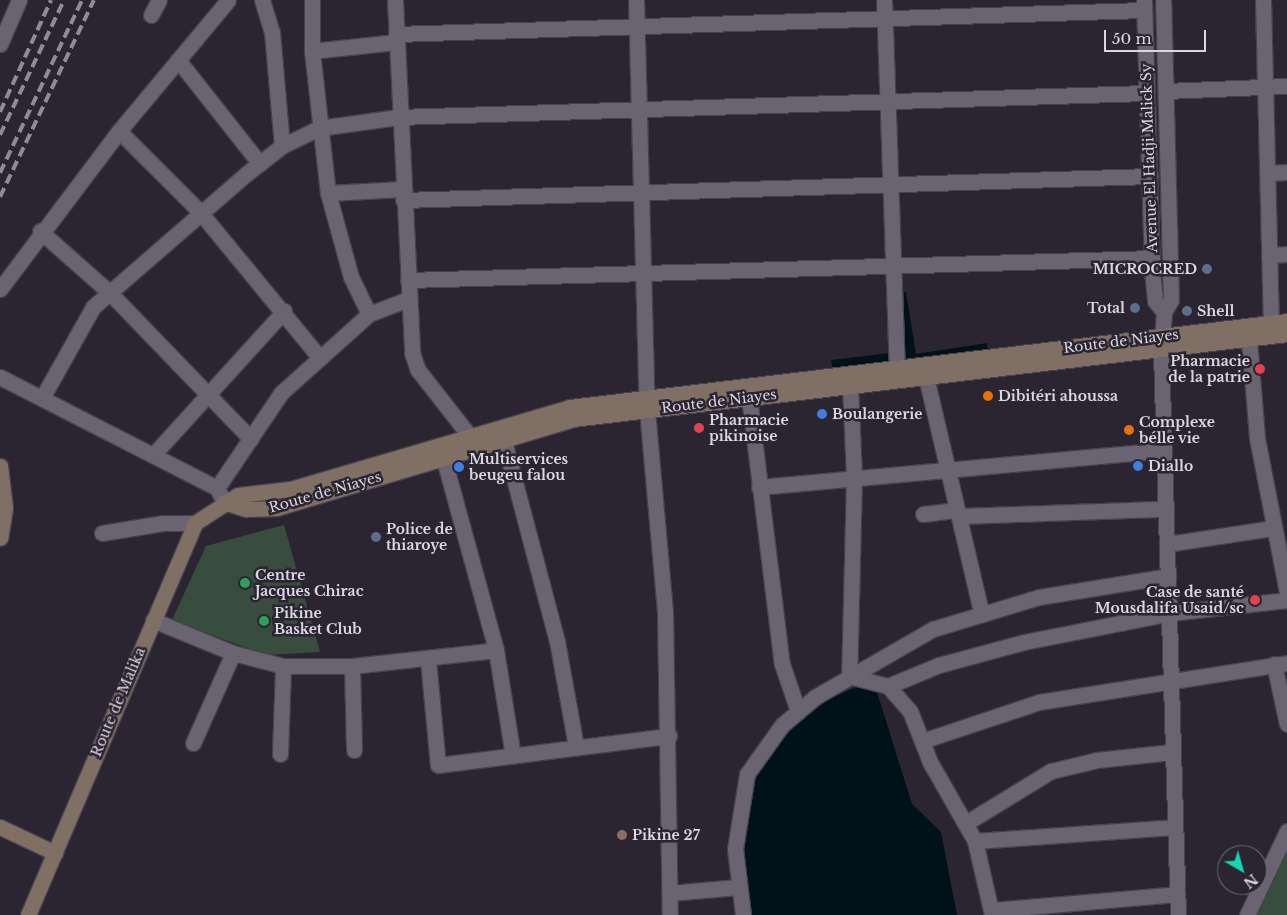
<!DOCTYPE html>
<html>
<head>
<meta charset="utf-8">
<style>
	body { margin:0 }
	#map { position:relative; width:1287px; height:915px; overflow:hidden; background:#2b2532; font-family:"Libre Baskerville",serif }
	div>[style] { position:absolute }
	.green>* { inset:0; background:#394d3e }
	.water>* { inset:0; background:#001219 }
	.roads { filter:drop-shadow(1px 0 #47424c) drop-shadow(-1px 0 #47424c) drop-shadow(0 1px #47424c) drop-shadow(0 -1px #47424c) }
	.minor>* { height:15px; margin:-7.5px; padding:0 7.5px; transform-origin:7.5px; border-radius:7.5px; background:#6a6472 }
	.tertiary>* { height:15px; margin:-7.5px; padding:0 7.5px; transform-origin:7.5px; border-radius:7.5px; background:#6a6472 }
	.secondary>* { height:15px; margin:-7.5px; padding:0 7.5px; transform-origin:7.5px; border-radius:7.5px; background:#806f65 }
	.rail>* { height:4px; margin-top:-2px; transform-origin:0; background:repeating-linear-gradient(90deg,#908c96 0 10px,transparent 0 15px) }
	.dots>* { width:14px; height:14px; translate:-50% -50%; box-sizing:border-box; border:2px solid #2b2532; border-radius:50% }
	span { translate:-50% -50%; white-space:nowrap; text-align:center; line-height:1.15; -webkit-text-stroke:5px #2b2532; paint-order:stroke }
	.street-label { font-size:14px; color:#dad7df }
	.poi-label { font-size:14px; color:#dad7df; font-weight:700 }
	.right { translate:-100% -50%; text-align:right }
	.left { translate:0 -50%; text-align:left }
	.north { position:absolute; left:1217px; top:845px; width:50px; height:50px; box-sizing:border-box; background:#2b2532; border:1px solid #716c77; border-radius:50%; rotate:142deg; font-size:14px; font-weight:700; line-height:20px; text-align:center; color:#dad7df }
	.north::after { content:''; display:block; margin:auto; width:18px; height:22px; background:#17d5b2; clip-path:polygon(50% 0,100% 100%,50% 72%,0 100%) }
	.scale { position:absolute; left:1104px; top:30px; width:102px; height:22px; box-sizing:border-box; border:2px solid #dad7df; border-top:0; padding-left:6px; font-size:15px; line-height:18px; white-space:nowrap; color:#dad7df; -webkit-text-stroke:4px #2b2532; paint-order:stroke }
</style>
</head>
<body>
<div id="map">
	<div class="green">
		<i style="clip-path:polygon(284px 525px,320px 652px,266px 655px,172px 620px,206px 546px)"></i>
		<i style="clip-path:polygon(1287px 842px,1287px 915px,1252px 915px)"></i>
	</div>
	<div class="water">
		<i style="clip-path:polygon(906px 292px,916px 354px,987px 343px,991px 374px,837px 390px,831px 360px,890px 353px,891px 295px)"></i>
		<i style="clip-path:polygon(857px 687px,876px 689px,912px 804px,941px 832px,957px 915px,752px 915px,743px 858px,743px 820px,752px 777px,792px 728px,830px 698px)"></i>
	</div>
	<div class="roads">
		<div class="minor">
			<i style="left:262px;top:0;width:34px;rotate:73deg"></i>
			<i style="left:272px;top:32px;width:114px;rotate:85deg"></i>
			<i style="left:312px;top:0;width:51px;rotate:90deg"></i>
			<i style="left:312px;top:51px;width:143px;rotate:83.6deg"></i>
			<i style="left:328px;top:193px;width:87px;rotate:74.7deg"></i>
			<i style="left:351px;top:277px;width:41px;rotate:64.1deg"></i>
			<i style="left:395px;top:0;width:353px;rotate:87.2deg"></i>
			<i style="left:412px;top:353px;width:18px;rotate:71deg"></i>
			<i style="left:418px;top:370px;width:81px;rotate:52deg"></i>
			<i style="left:636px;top:0;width:410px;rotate:88.5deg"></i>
			<i style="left:647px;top:410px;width:203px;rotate:84.9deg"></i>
			<i style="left:665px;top:612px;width:303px;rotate:89.1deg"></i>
			<i style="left:884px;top:0;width:366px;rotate:88deg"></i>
			<i style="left:1263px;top:0;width:323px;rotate:88.6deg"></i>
			<i style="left:151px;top:15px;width:17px;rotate:-62deg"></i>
			<i style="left:396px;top:34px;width:748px;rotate:-1.84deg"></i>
			<i style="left:0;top:44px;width:48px;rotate:-66.6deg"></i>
			<i style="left:312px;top:51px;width:84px;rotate:-6.1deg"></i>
			<i style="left:178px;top:60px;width:132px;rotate:51.7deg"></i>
			<i style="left:1166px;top:91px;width:121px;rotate:-2.4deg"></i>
			<i style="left:119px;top:131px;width:115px;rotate:45deg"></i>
			<i style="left:200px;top:212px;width:189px;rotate:50.6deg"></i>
			<i style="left:1267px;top:173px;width:20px;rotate:-3deg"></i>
			<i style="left:328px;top:193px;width:74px;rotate:-3.1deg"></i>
			<i style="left:403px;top:200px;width:747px;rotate:-1.84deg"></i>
			<i style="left:40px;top:231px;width:92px;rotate:41.5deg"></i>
			<i style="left:109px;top:292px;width:204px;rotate:46deg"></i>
			<i style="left:1269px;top:255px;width:18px;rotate:-3deg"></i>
			<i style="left:408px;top:280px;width:744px;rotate:-1.69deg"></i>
			<i style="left:0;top:289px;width:198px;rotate:-53deg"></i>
			<i style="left:119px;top:131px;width:170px;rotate:-50.2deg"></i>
			<i style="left:1249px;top:340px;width:98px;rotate:85.3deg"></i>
			<i style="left:1257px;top:438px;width:158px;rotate:79deg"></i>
			<i style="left:1161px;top:352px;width:563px;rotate:88.27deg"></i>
			<i style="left:0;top:377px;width:244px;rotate:27.1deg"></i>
			<i style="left:217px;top:488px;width:9px;rotate:63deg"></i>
			<i style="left:926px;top:377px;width:244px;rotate:76.8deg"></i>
			<i style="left:850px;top:385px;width:93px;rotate:87.5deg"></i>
			<i style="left:854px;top:478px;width:198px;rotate:91.4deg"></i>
			<i style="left:849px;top:676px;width:40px;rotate:14.4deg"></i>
			<i style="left:888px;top:686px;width:33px;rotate:49deg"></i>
			<i style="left:910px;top:711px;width:55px;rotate:68.6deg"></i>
			<i style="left:930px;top:762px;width:91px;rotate:60.3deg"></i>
			<i style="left:975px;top:841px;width:76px;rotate:77.1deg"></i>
			<i style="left:749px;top:397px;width:269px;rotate:83deg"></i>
			<i style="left:782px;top:664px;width:50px;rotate:71.2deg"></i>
			<i style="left:42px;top:398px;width:104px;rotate:-60.7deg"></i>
			<i style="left:93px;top:307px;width:203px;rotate:-41deg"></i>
			<i style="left:246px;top:174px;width:46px;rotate:-37.9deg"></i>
			<i style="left:282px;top:146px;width:41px;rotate:-25.9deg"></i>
			<i style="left:319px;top:128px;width:80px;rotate:-7.9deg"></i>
			<i style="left:398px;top:117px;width:748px;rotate:-1.84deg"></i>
			<i style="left:503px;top:437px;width:211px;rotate:75.2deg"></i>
			<i style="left:557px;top:641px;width:108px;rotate:79.8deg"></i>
			<i style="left:153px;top:455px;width:195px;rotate:-47.7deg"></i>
			<i style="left:443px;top:456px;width:201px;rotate:74.7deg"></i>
			<i style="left:496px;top:650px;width:107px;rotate:80.9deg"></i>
			<i style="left:759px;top:487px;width:405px;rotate:-5.2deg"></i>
			<i style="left:217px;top:488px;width:115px;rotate:-56deg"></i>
			<i style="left:281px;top:393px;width:118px;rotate:-41.9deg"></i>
			<i style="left:369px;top:314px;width:42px;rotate:-21deg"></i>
			<i style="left:923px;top:514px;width:34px;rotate:-7deg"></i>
			<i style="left:960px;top:516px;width:205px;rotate:-2deg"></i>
			<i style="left:102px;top:533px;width:62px;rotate:-9.3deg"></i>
			<i style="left:163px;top:523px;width:32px"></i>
			<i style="left:1167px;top:544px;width:107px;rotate:-8.6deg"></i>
			<i style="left:153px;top:620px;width:87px;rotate:22.4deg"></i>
			<i style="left:233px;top:653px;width:52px;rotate:14.6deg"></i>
			<i style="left:283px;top:666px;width:69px"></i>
			<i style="left:352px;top:666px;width:145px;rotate:-6.3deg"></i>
			<i style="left:428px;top:660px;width:105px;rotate:84.6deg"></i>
			<i style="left:438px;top:765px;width:233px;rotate:-7.2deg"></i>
			<i style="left:1274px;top:664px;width:61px;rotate:77.8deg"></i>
			<i style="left:352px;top:666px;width:84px;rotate:88.6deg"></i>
			<i style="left:888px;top:686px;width:55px;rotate:-22.4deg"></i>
			<i style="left:939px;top:665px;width:88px;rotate:-15.1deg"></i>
			<i style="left:1024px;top:642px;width:149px;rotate:-11.2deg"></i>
			<i style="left:1170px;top:613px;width:118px;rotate:-6.3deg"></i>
			<i style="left:922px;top:741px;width:123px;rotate:-18.4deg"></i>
			<i style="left:1039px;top:702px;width:251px;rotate:-8.9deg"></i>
			<i style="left:193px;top:743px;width:98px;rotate:-66deg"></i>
			<i style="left:280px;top:754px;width:88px;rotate:-88deg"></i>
			<i style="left:966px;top:823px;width:100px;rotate:-31.5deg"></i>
			<i style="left:1051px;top:771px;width:47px;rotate:-13.4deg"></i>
			<i style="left:1097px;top:760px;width:75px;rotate:-6.1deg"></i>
			<i style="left:975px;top:841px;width:199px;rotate:-4deg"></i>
			<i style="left:670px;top:893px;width:68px;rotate:-5deg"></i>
			<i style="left:992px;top:910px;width:186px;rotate:-4.9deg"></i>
			<i style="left:743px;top:915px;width:66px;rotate:-96.9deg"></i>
			<i style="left:735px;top:849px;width:76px;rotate:-80.9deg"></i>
			<i style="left:747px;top:774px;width:60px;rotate:-54.5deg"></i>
			<i style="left:782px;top:725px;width:43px;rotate:-40.3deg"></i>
			<i style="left:815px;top:697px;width:136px;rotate:-30deg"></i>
			<i style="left:933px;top:629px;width:111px;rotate:-16.8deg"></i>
			<i style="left:1039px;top:597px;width:131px;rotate:-9.2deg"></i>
			<i style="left:1247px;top:915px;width:93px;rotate:-64.5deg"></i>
		</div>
		<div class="tertiary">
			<i style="left:1144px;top:0;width:271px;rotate:88.3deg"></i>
			<i style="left:1152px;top:271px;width:30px;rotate:84deg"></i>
			<i style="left:1155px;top:301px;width:14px;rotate:51deg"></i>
			<i style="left:1161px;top:348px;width:36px;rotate:-85deg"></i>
			<i style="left:1164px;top:312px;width:14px;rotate:-60deg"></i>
			<i style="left:1171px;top:300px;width:300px;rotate:-91.5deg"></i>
		</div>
		<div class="secondary">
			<i style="left:0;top:466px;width:42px;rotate:83.2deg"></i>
			<i style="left:5px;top:508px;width:30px;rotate:99deg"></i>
			<i style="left:224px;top:502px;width:23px;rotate:18deg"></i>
			<i style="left:246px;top:509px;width:31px;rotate:-2deg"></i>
			<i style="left:277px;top:508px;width:309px;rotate:-16.7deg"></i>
			<i style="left:573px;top:419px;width:719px;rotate:-6.79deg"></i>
			<i style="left:0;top:827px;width:61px;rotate:25.3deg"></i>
			<i style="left:28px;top:915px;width:426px;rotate:-66.9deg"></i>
			<i style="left:195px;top:523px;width:51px;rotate:-33.1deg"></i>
			<i style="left:238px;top:495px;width:52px;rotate:-6.6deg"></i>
			<i style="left:290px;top:489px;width:292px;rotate:-16.3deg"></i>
			<i style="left:570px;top:407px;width:722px;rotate:-6.84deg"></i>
		</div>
	</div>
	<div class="rail">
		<i style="left:0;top:112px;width:123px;rotate:-65.5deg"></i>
		<i style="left:0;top:135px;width:149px;rotate:-64.6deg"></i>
		<i style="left:0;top:173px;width:191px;rotate:-64.6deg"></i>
		<i style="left:0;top:197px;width:218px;rotate:-64.5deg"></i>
	</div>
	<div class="dots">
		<i style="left:1207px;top:269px;background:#5c6f8a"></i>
		<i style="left:1135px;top:308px;background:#5c6f8a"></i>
		<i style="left:1187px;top:311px;background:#5c6f8a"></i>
		<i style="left:1260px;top:369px;background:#e0444e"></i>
		<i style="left:988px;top:396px;background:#e8710a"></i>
		<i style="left:822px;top:414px;background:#3f7fe0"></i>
		<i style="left:699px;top:428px;background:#e0444e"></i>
		<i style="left:1129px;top:430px;background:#e8710a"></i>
		<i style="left:1138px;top:466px;background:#3f7fe0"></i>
		<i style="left:459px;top:467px;background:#3f7fe0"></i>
		<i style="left:376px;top:537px;background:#5c6f8a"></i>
		<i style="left:245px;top:583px;background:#2e9e5b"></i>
		<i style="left:1255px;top:600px;background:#e0444e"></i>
		<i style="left:264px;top:621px;background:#2e9e5b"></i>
		<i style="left:622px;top:835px;background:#8d6e63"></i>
	</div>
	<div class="street-label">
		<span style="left:1149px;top:158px;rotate:-92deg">Avenue El Hadji Malick Sy</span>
		<span style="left:1121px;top:341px;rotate:-7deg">Route de Niayes</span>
		<span style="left:719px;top:401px;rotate:-7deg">Route de Niayes</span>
		<span style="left:325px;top:492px;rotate:-16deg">Route de Niayes</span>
		<span style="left:118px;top:702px;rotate:-67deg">Route de Malika</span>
	</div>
	<div class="poi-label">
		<span class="right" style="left:1197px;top:269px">MICROCRED</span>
		<span class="right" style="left:1125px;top:308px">Total</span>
		<span class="left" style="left:1197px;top:311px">Shell</span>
		<span class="right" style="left:1250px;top:369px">Pharmacie<br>de la patrie</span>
		<span class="left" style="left:998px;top:396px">Dibitéri ahoussa</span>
		<span class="left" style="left:832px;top:414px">Boulangerie</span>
		<span class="left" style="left:709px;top:428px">Pharmacie<br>pikinoise</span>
		<span class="left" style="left:1139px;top:430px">Complexe<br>bélle vie</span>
		<span class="left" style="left:469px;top:467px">Multiservices<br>beugeu falou</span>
		<span class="left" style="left:1148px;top:466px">Diallo</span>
		<span class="left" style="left:386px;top:537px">Police de<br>thiaroye</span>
		<span class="left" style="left:255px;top:583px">Centre<br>Jacques Chirac</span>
		<span class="right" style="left:1244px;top:600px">Case de santé<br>Mousdalifa Usaid/sc</span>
		<span class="left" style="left:274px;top:621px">Pikine<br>Basket Club</span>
		<span class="left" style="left:632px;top:835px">Pikine 27</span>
	</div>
	<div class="north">N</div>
	<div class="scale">50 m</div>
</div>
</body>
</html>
